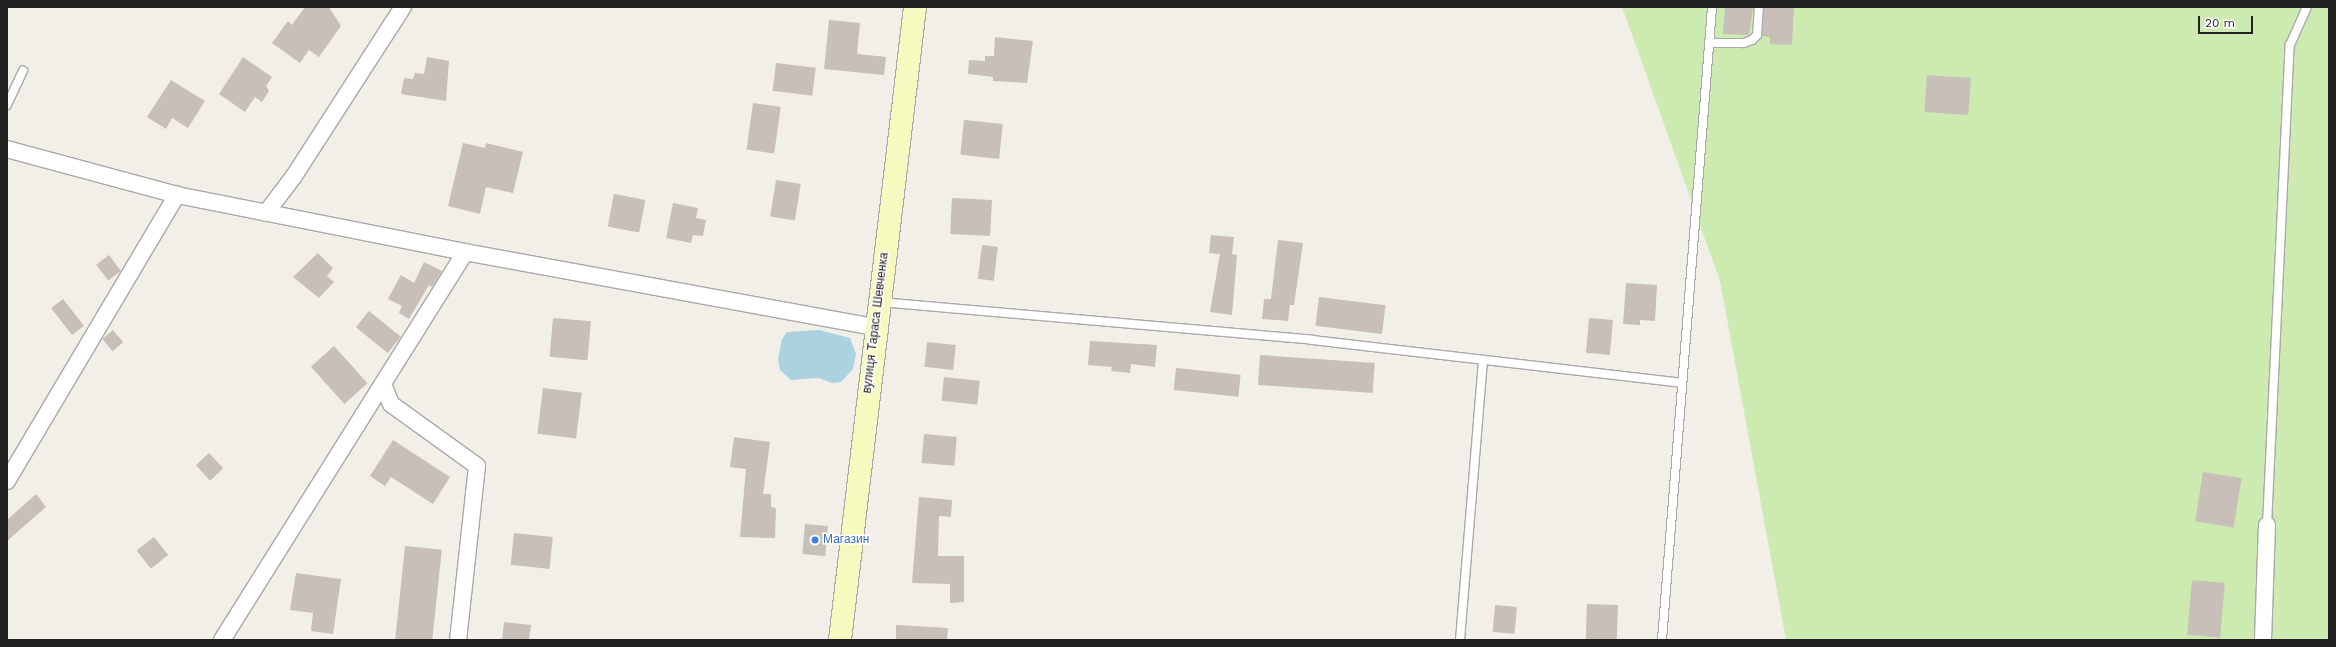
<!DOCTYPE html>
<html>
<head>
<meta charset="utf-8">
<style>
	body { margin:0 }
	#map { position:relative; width:2336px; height:647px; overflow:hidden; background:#f2efe9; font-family:"Work Sans",sans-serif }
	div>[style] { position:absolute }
	.grass>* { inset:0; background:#cdebb0 }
	.water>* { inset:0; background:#aad3df }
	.building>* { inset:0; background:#c7bfb8; transform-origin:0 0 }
	.roads { filter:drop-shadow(1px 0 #a9a9a9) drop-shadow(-1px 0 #a9a9a9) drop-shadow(0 1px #a9a9a9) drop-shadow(0 -1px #a9a9a9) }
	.lane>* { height:8px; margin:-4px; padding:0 4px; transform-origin:4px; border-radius:4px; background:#fff }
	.street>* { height:16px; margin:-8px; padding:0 8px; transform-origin:8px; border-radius:8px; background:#fff }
	.secondary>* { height:22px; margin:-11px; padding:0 11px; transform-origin:11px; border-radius:11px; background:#f7fabf }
	.dots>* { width:11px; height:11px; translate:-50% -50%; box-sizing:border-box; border:2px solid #fff; border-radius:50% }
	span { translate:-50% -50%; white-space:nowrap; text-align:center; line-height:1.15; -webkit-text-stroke:3px #fff; paint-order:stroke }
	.street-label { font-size:12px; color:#222 }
	.shop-label { font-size:12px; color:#366cbe }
	.left { translate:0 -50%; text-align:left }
	.frame { position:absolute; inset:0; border:8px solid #222; pointer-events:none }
	.scale { position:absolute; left:2198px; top:16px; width:55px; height:18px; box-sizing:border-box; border:2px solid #222; border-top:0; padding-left:5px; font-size:12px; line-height:14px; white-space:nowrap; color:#222; -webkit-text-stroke:3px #fff; paint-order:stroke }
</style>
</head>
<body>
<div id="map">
	<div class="grass">
		<i style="clip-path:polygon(1622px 7px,2329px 7px,2329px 640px,1786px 640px,1720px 281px)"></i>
	</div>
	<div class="water">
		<i style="clip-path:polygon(819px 330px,850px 338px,856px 354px,853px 369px,841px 382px,832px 383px,819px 378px,791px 380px,780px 370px,778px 359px,782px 339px,787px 332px)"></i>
	</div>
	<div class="building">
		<i style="clip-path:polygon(305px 7px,329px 7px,341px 26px,319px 57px,309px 50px,300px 63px,272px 43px,288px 21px,292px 25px)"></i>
		<i style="clip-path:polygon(1725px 7px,1753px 7px,1749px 35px,1723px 34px)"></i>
		<i style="clip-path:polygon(1764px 7px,1794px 7px,1792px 45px,1770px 44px,1770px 37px,1762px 36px)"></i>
		<i style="clip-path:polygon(829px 20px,860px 23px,857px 54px,886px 57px,884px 75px,824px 69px)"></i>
		<i style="clip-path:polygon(995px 37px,1033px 41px,1027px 83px,993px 81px,993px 77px,968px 74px,969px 60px,985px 61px,985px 56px,994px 56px)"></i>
		<i style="clip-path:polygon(243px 57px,272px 77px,266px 86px,269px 91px,262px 102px,255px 97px,245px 112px,219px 94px)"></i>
		<i style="clip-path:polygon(427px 57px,449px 61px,446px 101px,401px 94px,404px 78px,413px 79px,415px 73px,424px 74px)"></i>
		<i style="left:776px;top:63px;width:40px;height:28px;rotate:7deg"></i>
		<i style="left:1927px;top:75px;width:44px;height:37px;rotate:4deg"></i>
		<i style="clip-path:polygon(171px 80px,205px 101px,188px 128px,172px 118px,166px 129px,147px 117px)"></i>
		<i style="left:753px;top:103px;width:28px;height:47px;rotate:8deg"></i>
		<i style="left:964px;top:120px;width:39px;height:35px;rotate:6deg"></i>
		<i style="clip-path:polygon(463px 143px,485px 148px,486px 143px,523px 152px,513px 193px,486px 187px,480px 214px,448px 206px)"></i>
		<i style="left:776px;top:180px;width:25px;height:37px;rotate:9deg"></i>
		<i style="left:614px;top:194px;width:32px;height:33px;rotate:11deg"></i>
		<i style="left:952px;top:198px;width:40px;height:36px;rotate:3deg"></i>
		<i style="clip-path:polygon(673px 203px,698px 208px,696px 218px,706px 220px,703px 236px,693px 235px,691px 243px,666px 238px)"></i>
		<i style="clip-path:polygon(1211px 235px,1234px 237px,1232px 254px,1237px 255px,1232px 315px,1210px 312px,1220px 254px,1209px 253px)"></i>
		<i style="clip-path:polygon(1278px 240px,1303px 243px,1294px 305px,1290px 305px,1288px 321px,1262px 319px,1264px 299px,1271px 299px)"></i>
		<i style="left:982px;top:245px;width:16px;height:34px;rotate:7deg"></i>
		<i style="clip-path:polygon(318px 253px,333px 268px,327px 276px,334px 282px,319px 298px,293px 277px)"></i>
		<i style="left:109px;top:255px;width:20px;height:16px;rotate:53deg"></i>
		<i style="clip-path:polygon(424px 262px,442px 271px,432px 287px,429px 285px,409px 319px,399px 313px,402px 306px,388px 299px,401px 275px,414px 283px)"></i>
		<i style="clip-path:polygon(1626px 283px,1657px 285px,1655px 321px,1640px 320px,1640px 325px,1623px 324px)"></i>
		<i style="left:1319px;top:297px;width:67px;height:29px;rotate:7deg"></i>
		<i style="left:63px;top:299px;width:34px;height:15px;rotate:52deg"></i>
		<i style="left:369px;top:311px;width:41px;height:21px;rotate:39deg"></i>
		<i style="left:553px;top:318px;width:38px;height:39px;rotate:5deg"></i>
		<i style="left:1589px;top:318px;width:24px;height:35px;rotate:5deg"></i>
		<i style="left:113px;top:330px;width:16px;height:14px;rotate:50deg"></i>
		<i style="clip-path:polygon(1090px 341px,1157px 345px,1155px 367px,1131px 364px,1130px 373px,1111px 371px,1112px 367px,1088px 365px)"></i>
		<i style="left:927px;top:342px;width:29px;height:25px;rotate:6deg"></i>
		<i style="left:334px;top:346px;width:50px;height:31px;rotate:48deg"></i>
		<i style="left:1260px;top:355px;width:115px;height:30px;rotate:4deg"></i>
		<i style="left:1176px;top:368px;width:65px;height:22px;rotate:6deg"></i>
		<i style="left:944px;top:377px;width:36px;height:24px;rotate:6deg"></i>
		<i style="left:543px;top:388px;width:39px;height:46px;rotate:7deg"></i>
		<i style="left:924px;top:434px;width:33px;height:29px;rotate:5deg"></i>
		<i style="clip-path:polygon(734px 437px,770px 442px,763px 494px,771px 494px,771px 507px,776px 508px,775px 538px,740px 537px,746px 469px,730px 467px)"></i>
		<i style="clip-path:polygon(393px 440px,450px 477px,433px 504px,391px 477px,385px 486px,370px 476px)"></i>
		<i style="left:209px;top:453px;width:21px;height:18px;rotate:47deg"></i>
		<i style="left:2203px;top:472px;width:39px;height:50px;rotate:9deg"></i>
		<i style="clip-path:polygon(36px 494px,46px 507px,7px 541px,7px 520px)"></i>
		<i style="clip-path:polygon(919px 497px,952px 500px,951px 517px,939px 516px,938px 556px,964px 556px,964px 602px,950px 603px,950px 584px,912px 583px)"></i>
		<i style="left:805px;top:524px;width:23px;height:30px;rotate:5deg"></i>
		<i style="left:514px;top:533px;width:39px;height:32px;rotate:6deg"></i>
		<i style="left:154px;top:537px;width:23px;height:22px;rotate:52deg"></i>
		<i style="left:405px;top:546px;width:37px;height:95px;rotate:6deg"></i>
		<i style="clip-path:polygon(296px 573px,341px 579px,333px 634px,311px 631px,313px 613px,290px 610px)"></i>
		<i style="left:2192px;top:580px;width:33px;height:55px;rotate:5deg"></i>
		<i style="left:1587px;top:604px;width:31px;height:36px;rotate:2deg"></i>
		<i style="left:1495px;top:605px;width:22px;height:27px;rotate:5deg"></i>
		<i style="clip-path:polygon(504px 622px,531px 625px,529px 640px,502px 640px)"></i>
		<i style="clip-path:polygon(896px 625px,948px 628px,947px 640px,896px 640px)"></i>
	</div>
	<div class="roads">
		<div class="lane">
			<i style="left:1709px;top:43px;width:35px"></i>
			<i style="left:1744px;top:43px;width:9px;rotate:-21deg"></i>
			<i style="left:1752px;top:40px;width:7px;rotate:-45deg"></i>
			<i style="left:1757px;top:35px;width:28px;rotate:-86deg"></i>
			<i style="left:7px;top:105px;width:38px;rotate:-65deg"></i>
			<i style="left:881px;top:302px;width:433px;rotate:5deg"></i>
			<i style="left:1312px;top:340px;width:372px;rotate:6.6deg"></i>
			<i style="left:2267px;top:525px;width:481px;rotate:-87.3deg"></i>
			<i style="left:2290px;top:45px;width:42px;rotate:-65.9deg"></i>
			<i style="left:1460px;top:640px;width:281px;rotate:-85.3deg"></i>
			<i style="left:1662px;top:640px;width:635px;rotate:-85.48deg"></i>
		</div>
		<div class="street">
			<i style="left:7px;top:149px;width:176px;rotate:15.1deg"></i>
			<i style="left:177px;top:195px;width:294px;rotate:11.2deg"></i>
			<i style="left:465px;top:252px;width:417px;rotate:10.4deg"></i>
			<i style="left:266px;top:213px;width:46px;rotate:-52.9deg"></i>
			<i style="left:294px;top:176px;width:201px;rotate:-57.2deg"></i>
			<i style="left:384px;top:386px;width:19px;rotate:69deg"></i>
			<i style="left:391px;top:404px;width:106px;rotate:35.8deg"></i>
			<i style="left:477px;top:466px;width:175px;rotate:96.2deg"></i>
			<i style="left:7px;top:481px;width:333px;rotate:-59.3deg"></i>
			<i style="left:222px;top:640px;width:458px;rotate:-57.9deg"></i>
			<i style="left:2263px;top:640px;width:115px;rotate:-88deg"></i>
		</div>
		<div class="secondary">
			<i style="left:840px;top:640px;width:637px;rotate:-83.24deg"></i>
		</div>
	</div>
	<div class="dots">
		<i style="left:815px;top:540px;background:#3f7fe0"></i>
	</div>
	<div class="street-label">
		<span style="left:876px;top:323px;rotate:-83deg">вулиця Тараса Шевченка</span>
	</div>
	<div class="shop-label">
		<span class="left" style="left:823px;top:540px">Магазин</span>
	</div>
	<div class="frame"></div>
	<div class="scale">20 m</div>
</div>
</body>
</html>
